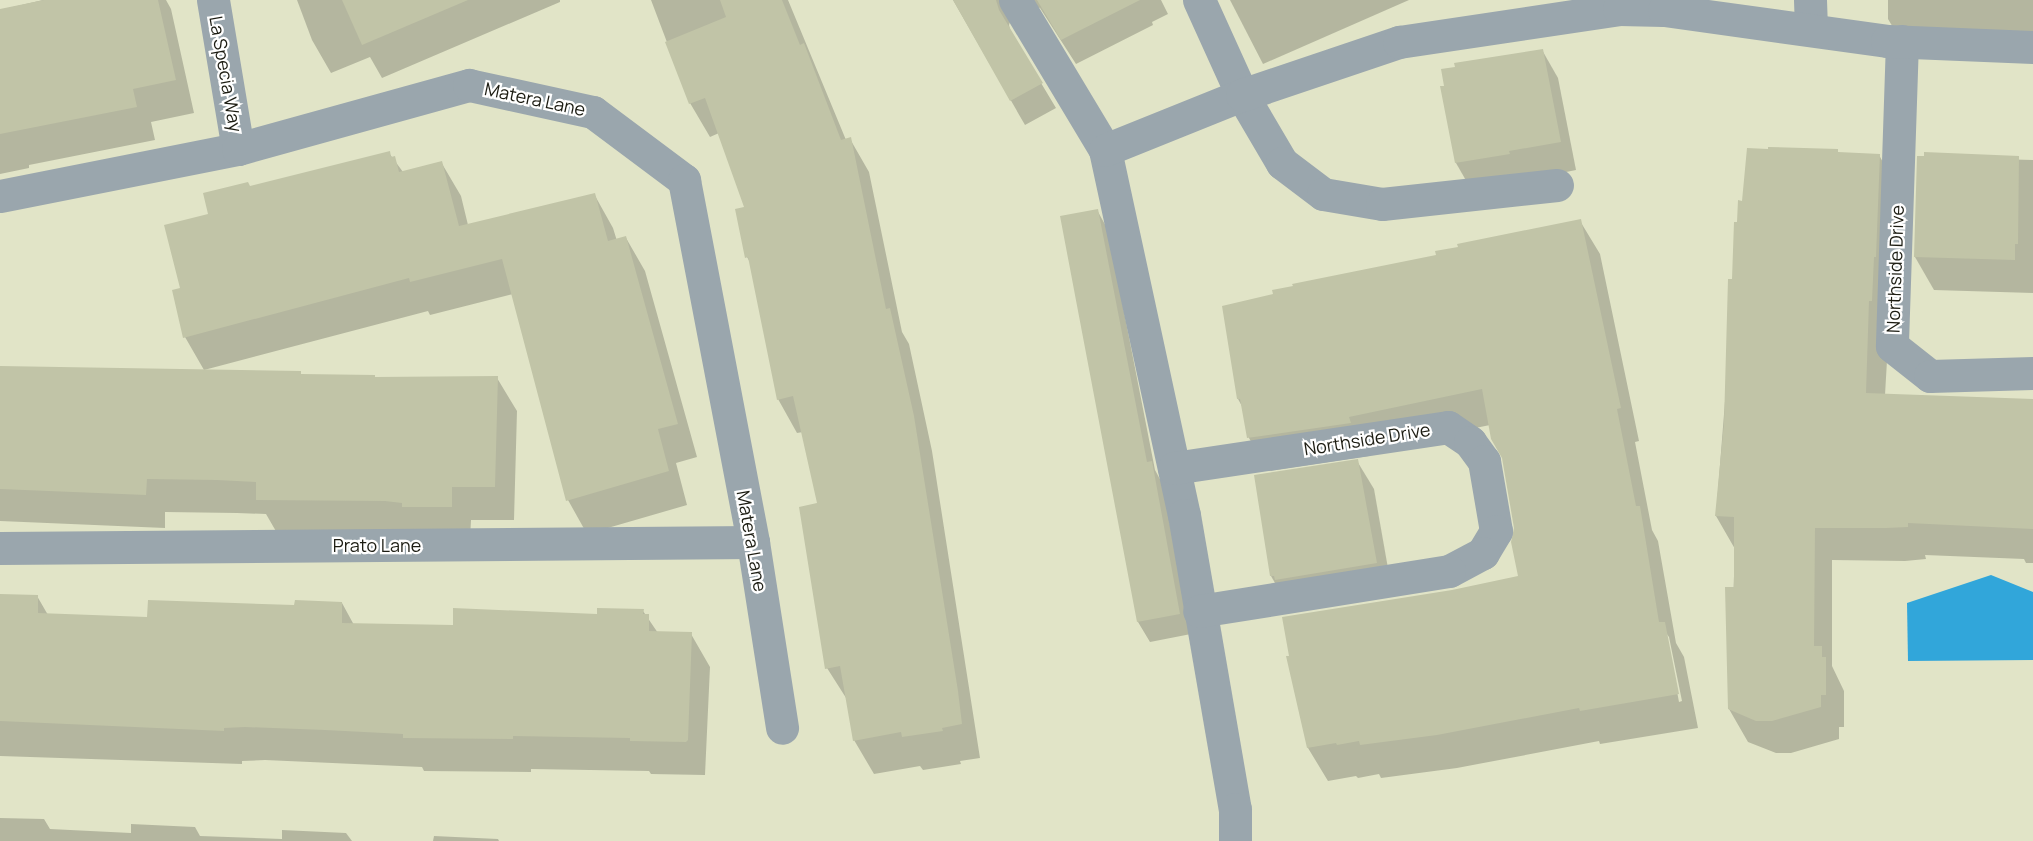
<!DOCTYPE html>
<html>
<head>
<meta charset="utf-8">
<style>
	body { margin:0 }
	#map { position:relative; width:2033px; height:841px; overflow:hidden; background:#e1e4c7; font-family:Manrope,sans-serif }
	div>[style] { position:absolute }
	.water>* { inset:0; background:#31a6da }
	.shadow>* { inset:0; background:#0003 }
	.building>* { inset:0; background:#c1c4a7 }
	.minor>* { height:33px; margin:-16.5px; padding:0 16.5px; transform-origin:16.5px; border-radius:16.5px; background:#9aa6ad }
	span { translate:-50% -50%; white-space:nowrap; text-align:center; line-height:1.15; -webkit-text-stroke:4.5px #fff; paint-order:stroke }
	.street-label { font-size:18px; color:#1c1c12 }
</style>
</head>
<body>
<div id="map">
	<div class="water">
		<i style="clip-path:polygon(1991px 575px,2033px 592px,2033px 660px,1908px 661px,1907px 603px)"></i>
	</div>
	<div class="shadow">
		<i style="clip-path:polygon(43px 0,166px 0,171px 9px,194px 113px,151px 122px,155px 140px,29px 165px,29px 168px,0 174px,0 10px)"></i>
		<i style="clip-path:polygon(297px 0,560px 0,560px 2px,382px 78px,370px 57px,331px 73px,312px 40px)"></i>
		<i style="clip-path:polygon(651px 0,788px 0,846px 140px,850px 139px,869px 172px,902px 332px,909px 344px,932px 451px,980px 758px,960px 761px,961px 764px,923px 770px,920px 766px,874px 774px,854px 740px,848px 701px,827px 668px,819px 504px,803px 432px,797px 433px,778px 399px,751px 264px,747px 257px,746px 208px,719px 133px,710px 137px,690px 103px)"></i>
		<i style="clip-path:polygon(953px 0,1161px 0,1168px 14px,1152px 22px,1153px 25px,1076px 64px,1040px 8px,1030px 5px,1012px 16px,1009px 25px,1011px 33px,1056px 108px,1025px 125px)"></i>
		<i style="clip-path:polygon(1230px 0,1409px 0,1263px 64px)"></i>
		<i style="clip-path:polygon(1888px 0,2033px 0,2033px 55px,1907px 51px,1888px 19px)"></i>
		<i style="clip-path:polygon(1542px 50px,1558px 78px,1576px 170px,1472px 191px,1456px 163px,1445px 87px)"></i>
		<i style="clip-path:polygon(1837px 151px,1839px 154px,1879px 155px,1897px 188px,1885px 395px,2033px 400px,2033px 563px,2026px 563px,2024px 559px,1925px 555px,1926px 559px,1905px 561px,1832px 560px,1832px 666px,1844px 691px,1844px 727px,1839px 727px,1839px 739px,1791px 753px,1776px 753px,1748px 742px,1729px 709px,1735px 549px,1716px 516px,1739px 223px,1744px 202px)"></i>
		<i style="clip-path:polygon(389px 153px,403px 172px,441px 162px,461px 196px,468px 225px,594px 194px,613px 228px,617px 241px,626px 238px,645px 271px,697px 457px,676px 463px,687px 505px,587px 534px,568px 500px,513px 294px,430px 315px,428px 311px,204px 370px,185px 337px,182px 289px,210px 215px,250px 187px)"></i>
		<i style="clip-path:polygon(1918px 157px,2033px 160px,2033px 293px,1934px 290px,1915px 257px)"></i>
		<i style="clip-path:polygon(1097px 210px,1108px 230px,1155px 470px,1162px 483px,1191px 634px,1150px 642px,1138px 622px)"></i>
		<i style="clip-path:polygon(evenodd,1580px 221px,1600px 254px,1639px 441px,1635px 442px,1652px 530px,1658px 541px,1676px 643px,1684px 657px,1698px 728px,1600px 744px,1599px 741px,1457px 768px,1381px 778px,1379px 774px,1358px 778px,1356px 776px,1328px 781px,1308px 748px,1288px 657px,1452px 591px,1519px 577px,1516px 528px,1504px 458px,1490px 425px,1368px 450px,1369px 456px,1268px 471px,1249px 438px,1243px 408px,1238px 399px,1438px 256px,1580px 221px,1666px 633px,1669px 637px,1682px 701px,1679px 702px,1666px 633px)"></i>
		<i style="clip-path:polygon(0 368px,376px 379px,497px 378px,517px 411px,514px 520px,471px 520px,470px 540px,277px 533px,266px 514px,237px 513px,165px 512px,165px 528px,0 521px)"></i>
		<i style="clip-path:polygon(1357px 461px,1374px 489px,1392px 591px,1287px 604px,1271px 576px)"></i>
		<i style="clip-path:polygon(0 595px,37px 596px,48px 615px,148px 618px,342px 603px,354px 625px,455px 627px,643px 611px,658px 633px,691px 634px,710px 667px,705px 775px,651px 774px,649px 771px,531px 769px,531px 772px,424px 771px,422px 767px,265px 760px,242px 761px,242px 764px,0 756px)"></i>
		<i style="clip-path:polygon(0 818px,44px 819px,50px 829px,131px 833px,131px 824px,195px 827px,200px 836px,282px 839px,282px 830px,346px 833px,352px 841px,0 841px)"></i>
		<i style="clip-path:polygon(434px 836px,498px 839px,499px 841px,433px 841px)"></i>
	</div>
	<div class="building">
		<i style="clip-path:polygon(44px 0,158px 0,176px 80px,133px 89px,137px 107px,0 134px,0 9px)"></i>
		<i style="clip-path:polygon(342px 0,468px 0,362px 45px)"></i>
		<i style="clip-path:polygon(720px 0,782px 0,800px 45px,804px 43px,841px 140px,851px 137px,886px 309px,890px 308px,914px 416px,958px 691px,962px 724px,942px 728px,943px 731px,902px 737px,901px 732px,853px 741px,840px 666px,825px 669px,799px 507px,817px 503px,793px 396px,777px 400px,748px 257px,745px 258px,735px 209px,744px 207px,705px 98px,689px 104px,665px 42px,726px 17px)"></i>
		<i style="clip-path:polygon(953px 0,996px 0,999px 10px,1043px 83px,1010px 101px)"></i>
		<i style="clip-path:polygon(1037px 0,1140px 0,1061px 40px)"></i>
		<i style="clip-path:polygon(1543px 49px,1561px 142px,1509px 151px,1510px 154px,1455px 163px,1440px 86px,1444px 86px,1441px 69px,1455px 67px,1454px 63px)"></i>
		<i style="clip-path:polygon(1768px 147px,1838px 149px,1838px 152px,1880px 154px,1876px 257px,1874px 257px,1872px 301px,1869px 301px,1866px 393px,2033px 399px,2033px 529px,1908px 523px,1908px 527px,1886px 528px,1815px 528px,1814px 646px,1822px 646px,1822px 657px,1826px 657px,1826px 695px,1821px 695px,1821px 707px,1772px 721px,1756px 721px,1728px 709px,1725px 587px,1734px 587px,1734px 517px,1715px 516px,1724px 423px,1728px 279px,1732px 279px,1734px 222px,1737px 222px,1738px 200px,1742px 201px,1747px 148px,1768px 149px)"></i>
		<i style="clip-path:polygon(390px 151px,391px 157px,395px 156px,399px 172px,442px 161px,459px 226px,595px 193px,608px 241px,626px 236px,678px 424px,658px 429px,669px 471px,566px 501px,502px 259px,410px 282px,409px 278px,183px 338px,172px 290px,180px 288px,164px 225px,208px 214px,203px 193px,248px 182px,250px 186px)"></i>
		<i style="clip-path:polygon(1924px 152px,2019px 156px,2018px 244px,2015px 244px,2015px 260px,1914px 257px,1917px 156px,1924px 156px)"></i>
		<i style="clip-path:polygon(1098px 209px,1147px 462px,1152px 461px,1180px 614px,1137px 622px,1060px 216px)"></i>
		<i style="clip-path:polygon(1581px 219px,1621px 408px,1617px 409px,1636px 506px,1640px 506px,1659px 622px,1665px 622px,1679px 694px,1580px 711px,1579px 708px,1437px 735px,1360px 745px,1359px 741px,1337px 745px,1336px 743px,1307px 748px,1286px 656px,1289px 656px,1282px 617px,1452px 590px,1518px 576px,1511px 542px,1514px 528px,1502px 458px,1491px 439px,1482px 389px,1349px 417px,1351px 423px,1247px 438px,1240px 399px,1237px 399px,1222px 306px,1273px 294px,1272px 290px,1293px 286px,1292px 284px,1436px 255px,1435px 251px,1458px 247px,1457px 244px)"></i>
		<i style="clip-path:polygon(0 366px,301px 371px,301px 374px,375px 375px,375px 377px,498px 376px,495px 487px,452px 487px,452px 507px,402px 507px,402px 503px,385px 501px,256px 500px,256px 482px,217px 480px,147px 479px,146px 495px,0 489px)"></i>
		<i style="clip-path:polygon(1358px 459px,1377px 563px,1275px 580px,1274px 576px,1270px 576px,1254px 475px)"></i>
		<i style="clip-path:polygon(0 594px,38px 595px,38px 613px,147px 617px,148px 600px,294px 605px,295px 600px,342px 602px,342px 623px,453px 625px,453px 608px,597px 614px,597px 608px,644px 609px,643px 614px,649px 614px,649px 631px,692px 632px,688px 740px,686px 742px,630px 741px,630px 738px,513px 736px,513px 739px,403px 738px,403px 734px,325px 730px,245px 727px,224px 728px,224px 731px,0 721px)"></i>
	</div>
	<div class="minor">
		<i style="left:213px;top:0;width:151px;rotate:80.5deg"></i>
		<i style="left:1015px;top:0;width:175px;rotate:59deg"></i>
		<i style="left:1105px;top:150px;width:373px;rotate:77.8deg"></i>
		<i style="left:1184px;top:515px;width:298px;rotate:80.2deg"></i>
		<i style="left:1235px;top:809px;width:32px;rotate:90deg"></i>
		<i style="left:1199px;top:0;width:104px;rotate:65.6deg"></i>
		<i style="left:1242px;top:95px;width:79px;rotate:59.5deg"></i>
		<i style="left:1282px;top:163px;width:51px;rotate:37.1deg"></i>
		<i style="left:1323px;top:194px;width:60px;rotate:9.6deg"></i>
		<i style="left:1382px;top:204px;width:176px;rotate:-6.2deg"></i>
		<i style="left:1810px;top:0;width:29px;rotate:88deg"></i>
		<i style="left:1902px;top:41px;width:305px;rotate:91.9deg"></i>
		<i style="left:1892px;top:346px;width:48px;rotate:38.3deg"></i>
		<i style="left:1930px;top:376px;width:103px;rotate:-1.7deg"></i>
		<i style="left:1105px;top:150px;width:148px;rotate:-21.9deg"></i>
		<i style="left:1242px;top:95px;width:166px;rotate:-18.7deg"></i>
		<i style="left:1399px;top:42px;width:222px;rotate:-8.5deg"></i>
		<i style="left:1619px;top:9px;width:45px;rotate:1.3deg"></i>
		<i style="left:1664px;top:10px;width:225px;rotate:7.9deg"></i>
		<i style="left:1887px;top:41px;width:146px;rotate:2.4deg"></i>
		<i style="left:0;top:196px;width:243px;rotate:-11.2deg"></i>
		<i style="left:238px;top:149px;width:240px;rotate:-15.5deg"></i>
		<i style="left:469px;top:85px;width:127px;rotate:12.3deg"></i>
		<i style="left:593px;top:112px;width:114px;rotate:36.8deg"></i>
		<i style="left:684px;top:180px;width:369px;rotate:79.2deg"></i>
		<i style="left:753px;top:542px;width:188px;rotate:81.1deg"></i>
		<i style="left:1174px;top:468px;width:277px;rotate:-8.5deg"></i>
		<i style="left:1448px;top:427px;width:27px;rotate:34deg"></i>
		<i style="left:1470px;top:442px;width:24px;rotate:54deg"></i>
		<i style="left:1484px;top:461px;width:71px;rotate:80.3deg"></i>
		<i style="left:1496px;top:531px;width:26px;rotate:121deg"></i>
		<i style="left:1483px;top:553px;width:38px;rotate:152deg"></i>
		<i style="left:1449px;top:571px;width:253px;rotate:170.9deg"></i>
		<i style="left:0;top:548px;width:753px;rotate:-0.46deg"></i>
	</div>
	<div class="street-label">
		<span style="left:226px;top:74px;rotate:80deg">La Specia Way</span>
		<span style="left:535px;top:99px;rotate:12deg">Matera Lane</span>
		<span style="left:1895px;top:269px;rotate:-88deg">Northside Drive</span>
		<span style="left:1367px;top:439px;rotate:-9deg">Northside Drive</span>
		<span style="left:752px;top:541px;rotate:80deg">Matera Lane</span>
		<span style="left:377px;top:545px">Prato Lane</span>
	</div>
</div>
</body>
</html>
